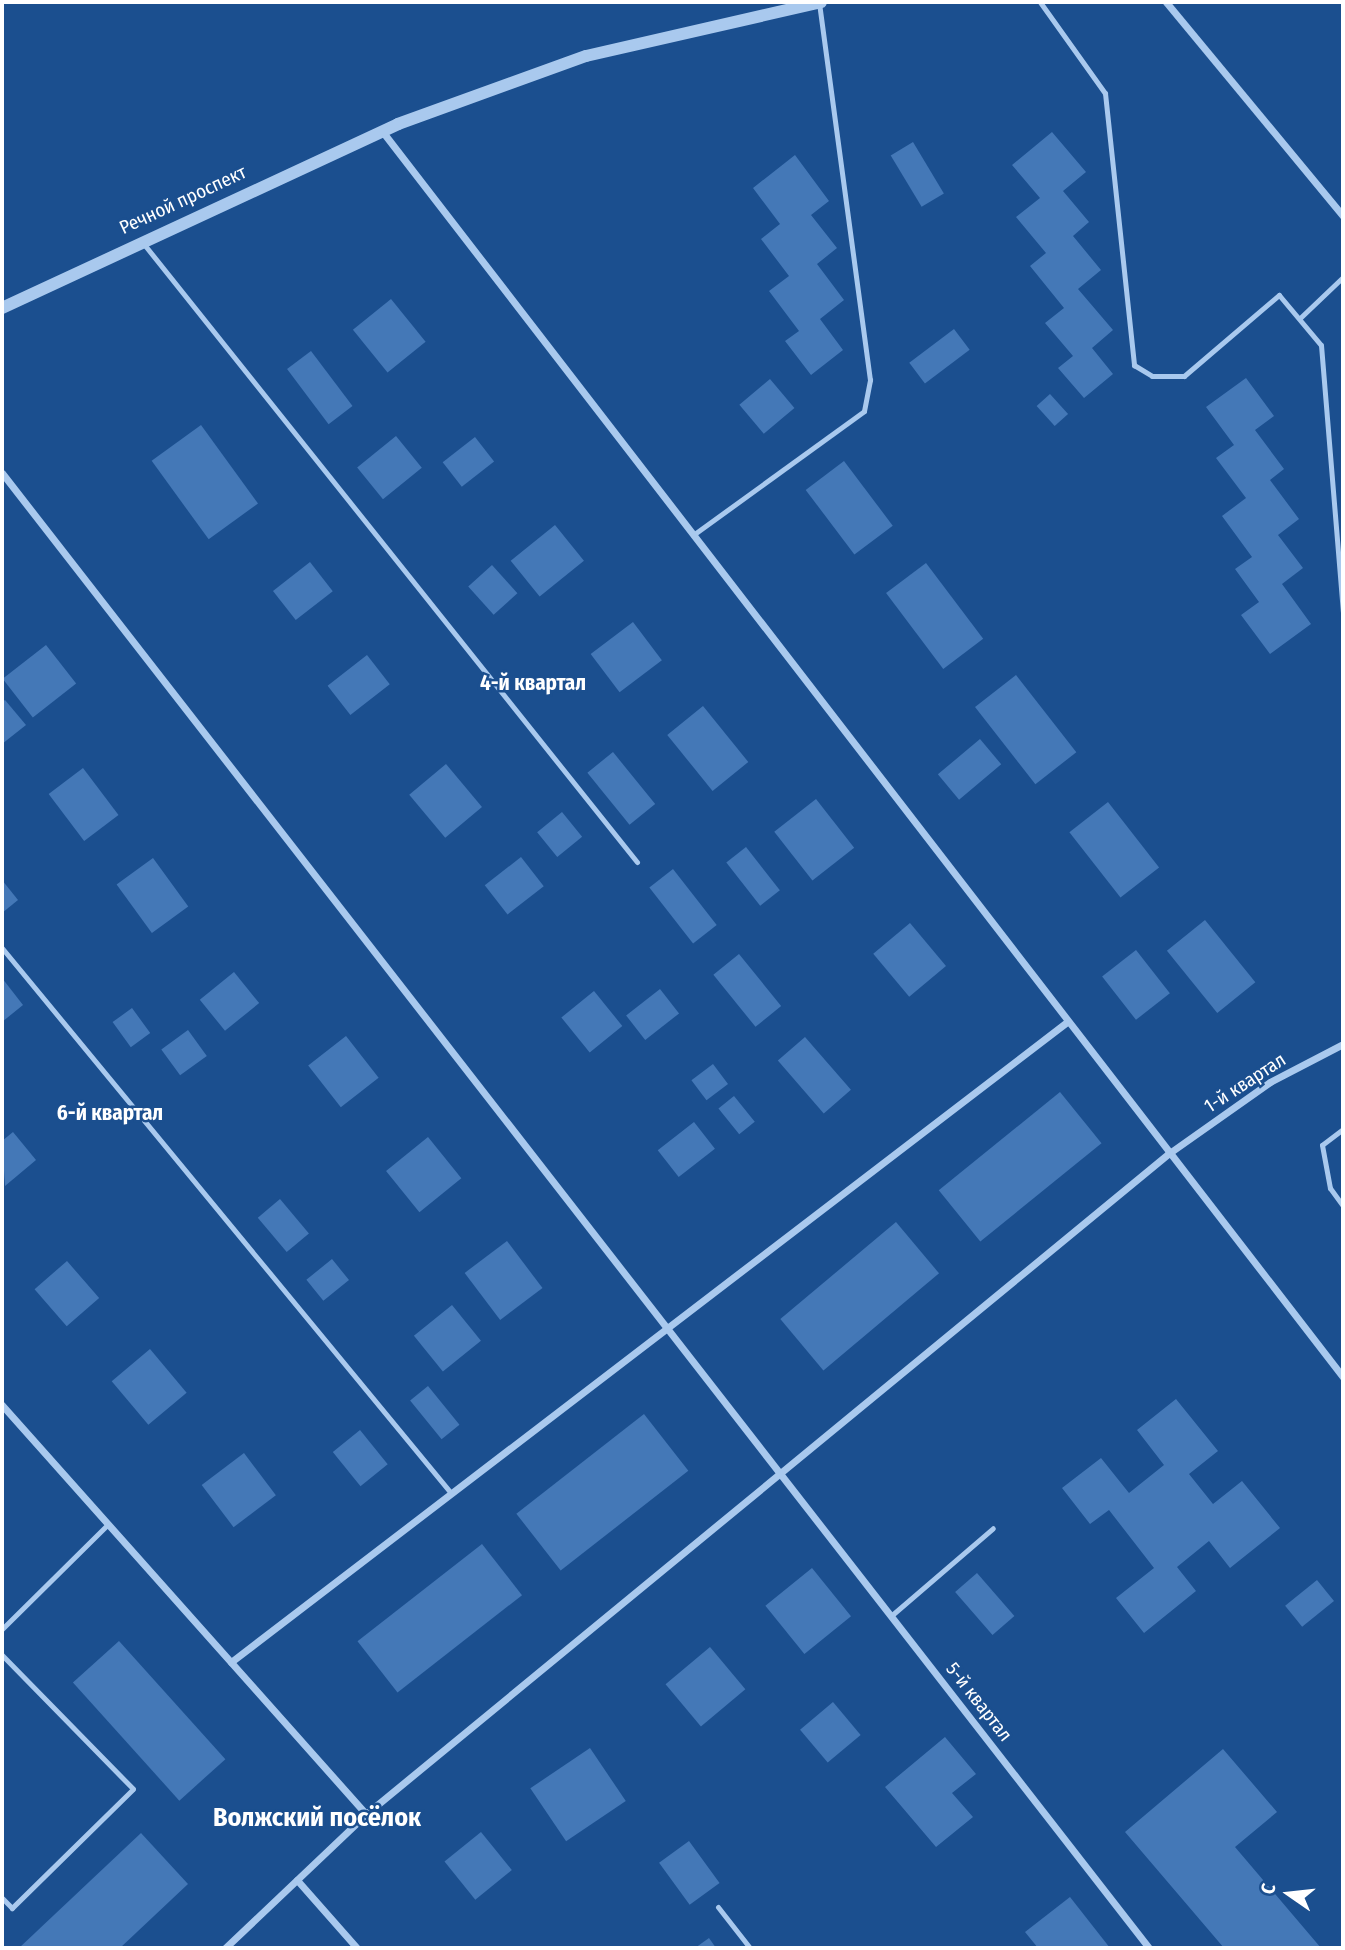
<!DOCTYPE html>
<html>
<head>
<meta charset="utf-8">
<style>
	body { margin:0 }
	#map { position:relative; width:1345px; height:1950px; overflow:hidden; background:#1b4f8f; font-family:"Fira Sans Condensed",sans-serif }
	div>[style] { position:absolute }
	.building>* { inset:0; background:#4478b7; transform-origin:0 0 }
	.service>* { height:5px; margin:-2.5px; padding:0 2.5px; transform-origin:2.5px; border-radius:2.5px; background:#a9c9ee }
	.minor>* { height:7px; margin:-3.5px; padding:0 3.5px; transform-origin:3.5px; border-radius:3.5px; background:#a9c9ee }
	.tertiary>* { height:12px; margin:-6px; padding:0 6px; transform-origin:6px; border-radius:6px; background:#a9c9ee }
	span { translate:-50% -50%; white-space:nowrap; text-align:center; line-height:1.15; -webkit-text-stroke:5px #1b4f8f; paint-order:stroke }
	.street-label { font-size:19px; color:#fff }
	.neighbourhood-label { font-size:21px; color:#fff; font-weight:700 }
	.district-label { font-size:26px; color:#fff; font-weight:700 }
	.frame { position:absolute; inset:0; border:4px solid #fff; pointer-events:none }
	.north { position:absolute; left:1254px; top:1859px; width:70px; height:70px; -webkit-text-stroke:5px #1b4f8f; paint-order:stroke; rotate:284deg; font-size:19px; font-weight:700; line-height:28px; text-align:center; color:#fff }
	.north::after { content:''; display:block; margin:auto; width:24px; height:32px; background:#fff; clip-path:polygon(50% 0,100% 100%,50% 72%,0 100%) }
</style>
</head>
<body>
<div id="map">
	<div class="building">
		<i style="clip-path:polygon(1052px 132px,1086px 172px,1063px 191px,1089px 222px,1073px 236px,1101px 270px,1078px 289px,1113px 330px,1092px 348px,1113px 374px,1084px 398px,1058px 368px,1073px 356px,1045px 323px,1064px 308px,1030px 266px,1046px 253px,1016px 217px,1040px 198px,1012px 165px)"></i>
		<i style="left:913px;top:142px;width:60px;height:26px;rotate:59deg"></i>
		<i style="clip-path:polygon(795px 155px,829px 201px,811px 215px,837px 248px,817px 264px,844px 300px,820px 319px,843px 350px,811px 375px,785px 341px,799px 331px,769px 291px,789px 276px,761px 239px,780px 224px,753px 188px)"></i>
		<i style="left:391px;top:299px;width:55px;height:49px;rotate:51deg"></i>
		<i style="left:954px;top:329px;width:26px;height:56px;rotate:53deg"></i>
		<i style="left:311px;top:351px;width:69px;height:30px;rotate:53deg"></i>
		<i style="clip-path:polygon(1246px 378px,1274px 416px,1255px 430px,1284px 469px,1270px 480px,1299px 519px,1278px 535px,1303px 568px,1282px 584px,1311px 624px,1270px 654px,1241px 615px,1259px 602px,1235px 569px,1252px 557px,1222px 516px,1246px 498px,1216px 458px,1234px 445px,1206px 407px)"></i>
		<i style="left:770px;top:379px;width:38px;height:40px;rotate:50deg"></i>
		<i style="left:1050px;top:394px;width:27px;height:18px;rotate:48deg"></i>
		<i style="left:201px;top:425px;width:97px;height:61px;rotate:54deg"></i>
		<i style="left:396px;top:436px;width:41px;height:50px;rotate:51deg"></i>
		<i style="left:475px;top:437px;width:31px;height:41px;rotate:52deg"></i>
		<i style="left:844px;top:461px;width:81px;height:48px;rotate:53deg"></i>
		<i style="left:555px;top:525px;width:46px;height:57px;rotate:51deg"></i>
		<i style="left:310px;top:562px;width:37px;height:47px;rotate:52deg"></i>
		<i style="left:926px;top:563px;width:95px;height:50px;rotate:53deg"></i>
		<i style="left:492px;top:565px;width:38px;height:32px;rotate:48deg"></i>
		<i style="left:633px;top:622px;width:48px;height:53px;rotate:53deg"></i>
		<i style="left:46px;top:645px;width:49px;height:55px;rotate:52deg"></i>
		<i style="left:367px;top:655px;width:37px;height:50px;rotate:52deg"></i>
		<i style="left:1016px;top:675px;width:98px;height:52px;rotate:52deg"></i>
		<i style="clip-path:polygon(5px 700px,26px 725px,2px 744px,2px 702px)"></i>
		<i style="left:703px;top:706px;width:72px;height:46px;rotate:51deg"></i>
		<i style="left:980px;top:739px;width:33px;height:55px;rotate:50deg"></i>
		<i style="left:613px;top:752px;width:67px;height:33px;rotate:51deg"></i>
		<i style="left:446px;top:764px;width:56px;height:48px;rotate:50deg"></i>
		<i style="left:83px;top:768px;width:59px;height:43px;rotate:53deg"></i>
		<i style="left:816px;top:799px;width:62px;height:53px;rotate:52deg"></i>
		<i style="left:1108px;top:802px;width:83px;height:49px;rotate:52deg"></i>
		<i style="left:562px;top:812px;width:32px;height:32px;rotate:51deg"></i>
		<i style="left:746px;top:847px;width:55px;height:25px;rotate:52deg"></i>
		<i style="left:521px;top:857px;width:37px;height:46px;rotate:52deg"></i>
		<i style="left:153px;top:858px;width:60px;height:45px;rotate:54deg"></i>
		<i style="left:673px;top:869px;width:71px;height:30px;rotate:52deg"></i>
		<i style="clip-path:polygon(2px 880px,18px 900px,2px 913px)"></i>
		<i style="left:1205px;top:920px;width:80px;height:49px;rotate:51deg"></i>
		<i style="left:910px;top:923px;width:56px;height:48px;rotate:50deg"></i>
		<i style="left:1136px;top:950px;width:55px;height:43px;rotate:52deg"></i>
		<i style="left:739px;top:954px;width:67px;height:33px;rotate:51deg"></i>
		<i style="left:234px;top:972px;width:40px;height:44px;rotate:51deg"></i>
		<i style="clip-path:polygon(2px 978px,23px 1005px,2px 1022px)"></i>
		<i style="left:660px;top:989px;width:31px;height:43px;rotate:52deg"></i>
		<i style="left:594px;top:991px;width:45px;height:42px;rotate:51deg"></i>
		<i style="left:132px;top:1008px;width:31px;height:24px;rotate:54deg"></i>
		<i style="left:188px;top:1030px;width:32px;height:33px;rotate:54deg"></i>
		<i style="left:346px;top:1036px;width:53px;height:48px;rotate:52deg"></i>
		<i style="left:805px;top:1037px;width:70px;height:36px;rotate:49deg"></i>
		<i style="left:713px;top:1064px;width:25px;height:27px;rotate:53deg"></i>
		<i style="left:1060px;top:1092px;width:66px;height:156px;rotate:51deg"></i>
		<i style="left:734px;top:1096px;width:33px;height:20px;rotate:51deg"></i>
		<i style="left:694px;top:1122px;width:34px;height:46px;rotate:52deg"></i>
		<i style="clip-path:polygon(13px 1132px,36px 1160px,5px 1186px,2px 1141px)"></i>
		<i style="left:428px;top:1137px;width:53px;height:54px;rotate:51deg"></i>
		<i style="left:280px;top:1199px;width:45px;height:29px;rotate:50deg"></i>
		<i style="left:896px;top:1222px;width:67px;height:151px;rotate:50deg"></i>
		<i style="left:507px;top:1241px;width:59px;height:53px;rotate:53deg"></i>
		<i style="left:332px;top:1259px;width:27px;height:33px;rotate:51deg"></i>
		<i style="left:67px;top:1261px;width:49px;height:43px;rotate:49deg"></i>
		<i style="left:452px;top:1305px;width:46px;height:49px;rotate:51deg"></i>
		<i style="left:150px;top:1349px;width:57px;height:50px;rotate:50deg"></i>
		<i style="left:428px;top:1386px;width:50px;height:23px;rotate:51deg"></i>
		<i style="clip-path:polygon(1176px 1399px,1218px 1451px,1189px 1474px,1213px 1504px,1242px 1481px,1280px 1528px,1230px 1568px,1209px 1541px,1177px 1567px,1196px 1591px,1144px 1633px,1116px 1598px,1154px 1568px,1109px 1510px,1090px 1524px,1062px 1488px,1101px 1458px,1129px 1493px,1164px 1465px,1137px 1430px)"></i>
		<i style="left:644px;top:1414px;width:72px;height:162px;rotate:52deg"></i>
		<i style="left:360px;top:1430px;width:44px;height:35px;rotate:51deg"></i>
		<i style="left:244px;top:1453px;width:53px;height:53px;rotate:53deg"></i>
		<i style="left:482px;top:1544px;width:65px;height:158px;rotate:52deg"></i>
		<i style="left:812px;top:1568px;width:62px;height:60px;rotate:51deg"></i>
		<i style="left:977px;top:1573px;width:57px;height:29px;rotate:49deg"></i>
		<i style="left:1317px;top:1580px;width:27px;height:41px;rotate:51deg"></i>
		<i style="left:119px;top:1641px;width:159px;height:62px;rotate:48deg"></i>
		<i style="left:710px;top:1647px;width:55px;height:58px;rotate:50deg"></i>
		<i style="left:833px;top:1702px;width:43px;height:43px;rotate:50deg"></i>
		<i style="clip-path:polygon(945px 1737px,976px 1774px,952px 1793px,973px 1817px,936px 1847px,885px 1787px)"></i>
		<i style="left:590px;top:1748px;width:64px;height:72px;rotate:56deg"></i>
		<i style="clip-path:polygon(1223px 1749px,1277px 1812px,1235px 1847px,1321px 1948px,1224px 1948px,1125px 1832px)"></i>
		<i style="left:481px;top:1832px;width:49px;height:47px;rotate:51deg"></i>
		<i style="clip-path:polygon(141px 1833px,188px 1884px,120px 1948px,19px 1948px)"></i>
		<i style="left:689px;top:1841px;width:52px;height:37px;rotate:54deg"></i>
		<i style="clip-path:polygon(1070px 1897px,1110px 1948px,1038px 1948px,1025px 1932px)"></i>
		<i style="clip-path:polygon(709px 1938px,716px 1948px,695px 1948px)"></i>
	</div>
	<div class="service">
		<i style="left:1040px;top:2px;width:112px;rotate:54.5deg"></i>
		<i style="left:1105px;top:93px;width:274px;rotate:83.9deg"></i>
		<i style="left:1134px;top:365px;width:21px;rotate:31deg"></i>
		<i style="left:1152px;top:376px;width:32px"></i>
		<i style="left:1184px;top:376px;width:125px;rotate:-40.5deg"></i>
		<i style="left:1279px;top:295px;width:65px;rotate:50deg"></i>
		<i style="left:1321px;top:345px;width:268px;rotate:85.3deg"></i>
		<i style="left:143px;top:243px;width:792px;rotate:51.41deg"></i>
		<i style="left:1300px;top:318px;width:59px;rotate:-43.6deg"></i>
		<i style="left:693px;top:535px;width:211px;rotate:-35.9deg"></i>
		<i style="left:864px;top:411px;width:32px;rotate:-79deg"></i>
		<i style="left:870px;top:380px;width:380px;rotate:-97.7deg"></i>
		<i style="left:2px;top:948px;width:706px;rotate:50.52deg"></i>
		<i style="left:1343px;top:1129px;width:26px;rotate:143deg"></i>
		<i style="left:1322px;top:1145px;width:44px;rotate:79.5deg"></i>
		<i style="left:1330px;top:1188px;width:22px;rotate:54deg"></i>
		<i style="left:892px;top:1615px;width:133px;rotate:-40.7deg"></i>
		<i style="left:2px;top:1629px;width:149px;rotate:-44.7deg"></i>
		<i style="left:2px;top:1655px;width:187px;rotate:45.6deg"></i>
		<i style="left:133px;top:1789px;width:170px;rotate:135.5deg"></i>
		<i style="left:12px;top:1908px;width:14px;rotate:-135deg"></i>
		<i style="left:718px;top:1907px;width:52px;rotate:52deg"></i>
	</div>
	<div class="minor">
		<i style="left:1166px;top:2px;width:278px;rotate:50.4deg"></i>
		<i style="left:382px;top:131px;width:1574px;rotate:52.36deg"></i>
		<i style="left:2px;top:473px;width:1868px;rotate:52.13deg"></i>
		<i style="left:2px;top:1405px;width:548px;rotate:48.33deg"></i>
		<i style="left:231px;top:1662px;width:1053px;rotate:-37.44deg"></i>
		<i style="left:297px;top:1880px;width:91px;rotate:48.6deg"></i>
		<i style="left:225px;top:1948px;width:195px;rotate:-43.5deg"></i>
		<i style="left:366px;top:1814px;width:1039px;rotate:-39.45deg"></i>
		<i style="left:1168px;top:1154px;width:125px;rotate:-35.2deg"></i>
		<i style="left:1270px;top:1082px;width:82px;rotate:-27.5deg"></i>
	</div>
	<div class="tertiary">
		<i style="left:2px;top:308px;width:437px;rotate:-24.9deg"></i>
		<i style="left:398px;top:124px;width:200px;rotate:-19.9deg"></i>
		<i style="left:586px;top:56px;width:241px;rotate:-12.9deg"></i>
	</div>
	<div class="street-label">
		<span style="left:183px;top:200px;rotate:-25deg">Речной проспект</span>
		<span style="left:1245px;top:1083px;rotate:-33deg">1-й квартал</span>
		<span style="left:979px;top:1702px;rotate:52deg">5-й квартал</span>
	</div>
	<div class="neighbourhood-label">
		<span style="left:533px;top:683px">4-й квартал</span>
		<span style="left:110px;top:1113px">6-й квартал</span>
	</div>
	<div class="district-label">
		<span style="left:317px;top:1818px">Волжский посёлок</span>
	</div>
	<div class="frame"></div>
	<div class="north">С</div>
</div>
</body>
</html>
